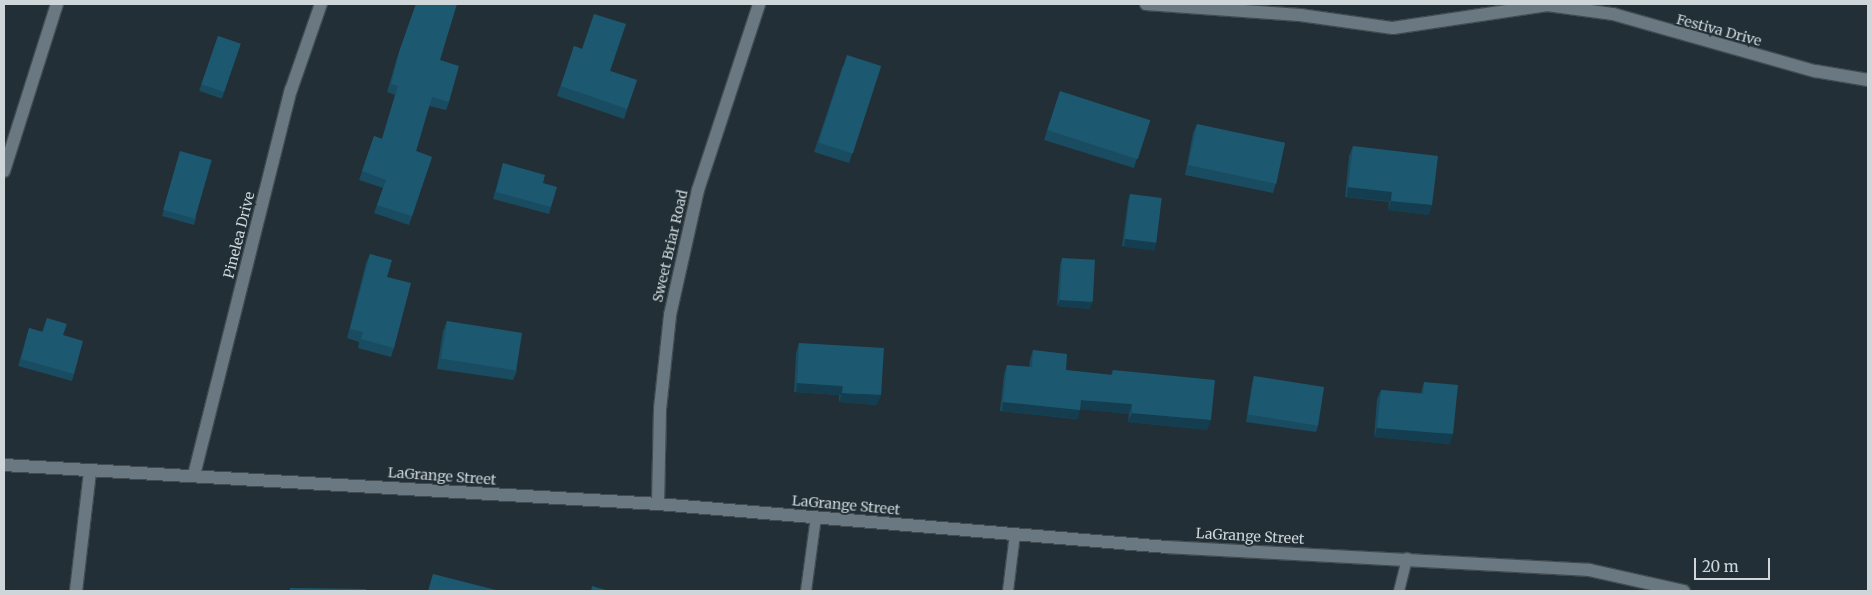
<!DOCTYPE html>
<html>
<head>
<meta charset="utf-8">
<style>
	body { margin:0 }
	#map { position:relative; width:1872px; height:595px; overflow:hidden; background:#222f36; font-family:Merriweather,serif }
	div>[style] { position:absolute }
	.roads { filter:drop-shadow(1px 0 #414c52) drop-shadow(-1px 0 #414c52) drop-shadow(0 1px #414c52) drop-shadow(0 -1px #414c52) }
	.service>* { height:10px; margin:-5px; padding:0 5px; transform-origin:5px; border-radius:5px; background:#6a7981 }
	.minor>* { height:12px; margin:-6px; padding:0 6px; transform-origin:6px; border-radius:6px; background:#6a7981 }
	.tertiary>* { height:12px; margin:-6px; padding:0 6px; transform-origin:6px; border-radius:6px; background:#6a7981 }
	.wall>* { inset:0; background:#194c61; transform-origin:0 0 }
	.shaded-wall>* { inset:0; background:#143e4f; transform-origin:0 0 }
	.building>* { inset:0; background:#1d5871; transform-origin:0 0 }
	span { translate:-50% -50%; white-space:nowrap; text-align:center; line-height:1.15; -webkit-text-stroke:4px #222f36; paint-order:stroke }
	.street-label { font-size:14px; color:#ced6da }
	.frame { position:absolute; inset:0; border:5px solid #ced6da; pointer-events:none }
	.scale { position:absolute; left:1694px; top:558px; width:76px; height:22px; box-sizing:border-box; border:2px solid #ced6da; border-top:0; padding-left:6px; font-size:15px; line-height:18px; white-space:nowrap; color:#ced6da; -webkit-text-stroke:4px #222f36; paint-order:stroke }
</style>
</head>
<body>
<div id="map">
	<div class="roads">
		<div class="service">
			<i style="left:806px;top:591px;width:75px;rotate:-82.3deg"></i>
			<i style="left:1008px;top:591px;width:57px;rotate:-83deg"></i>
			<i style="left:1399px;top:591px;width:34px;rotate:-76deg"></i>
		</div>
		<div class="minor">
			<i style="left:1146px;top:4px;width:154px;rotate:4.1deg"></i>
			<i style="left:1300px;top:15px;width:94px;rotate:8deg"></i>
			<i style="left:1393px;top:28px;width:156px;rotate:-8.5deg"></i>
			<i style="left:1547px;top:5px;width:67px;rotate:7.8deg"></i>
			<i style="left:1613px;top:14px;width:210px;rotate:15.8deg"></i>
			<i style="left:1815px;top:71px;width:54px;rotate:9.6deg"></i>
			<i style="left:4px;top:171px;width:175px;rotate:-72.4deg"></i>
			<i style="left:194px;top:475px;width:397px;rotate:-75.9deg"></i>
			<i style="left:291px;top:90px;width:91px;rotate:-70.8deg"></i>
			<i style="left:658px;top:504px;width:95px;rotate:-88.8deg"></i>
			<i style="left:660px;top:409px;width:95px;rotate:-83.9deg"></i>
			<i style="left:670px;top:315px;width:128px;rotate:-77.4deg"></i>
			<i style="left:698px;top:190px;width:196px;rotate:-71.8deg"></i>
			<i style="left:76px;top:591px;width:120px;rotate:-83.3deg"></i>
		</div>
		<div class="tertiary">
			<i style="left:4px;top:465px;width:655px;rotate:3.41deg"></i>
			<i style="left:658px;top:504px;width:511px;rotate:4.83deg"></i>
			<i style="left:1167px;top:547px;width:423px;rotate:3.1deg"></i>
			<i style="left:1589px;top:570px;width:97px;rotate:12.5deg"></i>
		</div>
	</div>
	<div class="wall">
		<i style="clip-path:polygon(416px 4px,440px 60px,449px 102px,446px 110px,429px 106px,416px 151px,432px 157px,409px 225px,374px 213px,383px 188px,359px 180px,374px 136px,382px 139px,395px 95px,387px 92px,397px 58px)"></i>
		<i style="left:218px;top:36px;width:24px;height:58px;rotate:19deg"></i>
		<i style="clip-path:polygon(574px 46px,582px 49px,610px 71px,637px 80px,624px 119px,557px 96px)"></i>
		<i style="clip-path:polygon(843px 65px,852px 154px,849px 163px,814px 152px)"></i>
		<i style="clip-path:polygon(1060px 91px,1137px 158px,1134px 168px,1044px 140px)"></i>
		<i style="clip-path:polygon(1197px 124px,1276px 183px,1273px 193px,1185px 175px,1193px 133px)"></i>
		<i style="clip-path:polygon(1353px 146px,1429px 215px,1388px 210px,1389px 202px,1345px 197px,1349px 156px)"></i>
		<i style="clip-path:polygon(180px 151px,196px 218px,194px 225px,162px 216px)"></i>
		<i style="clip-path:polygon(503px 163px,543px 183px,551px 207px,549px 214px,493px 199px)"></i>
		<i style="clip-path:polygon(1130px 194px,1156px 243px,1154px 250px,1122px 246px,1128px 201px)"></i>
		<i style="clip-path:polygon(370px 254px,387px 277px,394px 348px,391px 357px,358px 348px,359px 342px,347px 338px,366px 263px)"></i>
		<i style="clip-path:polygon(1062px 258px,1092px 302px,1090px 309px,1057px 306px,1060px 265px)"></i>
		<i style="clip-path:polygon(47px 318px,63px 335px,74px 374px,72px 381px,18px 366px,29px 328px,42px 332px)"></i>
		<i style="clip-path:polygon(447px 321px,517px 371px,513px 380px,437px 369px,443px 331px)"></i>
		<i style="clip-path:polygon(799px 343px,877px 405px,839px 402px,839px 395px,794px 392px,796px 353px)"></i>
		<i style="clip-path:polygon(1033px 350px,1066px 370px,1111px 375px,1113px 370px,1207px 430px,1128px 422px,1129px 414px,1080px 409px,1076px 419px,1000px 411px,1004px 374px,1007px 365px,1029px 367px,1030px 360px)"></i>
		<i style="clip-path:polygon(1254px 376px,1318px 426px,1316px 432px,1246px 422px,1252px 383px)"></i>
		<i style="clip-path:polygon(1424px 382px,1450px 444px,1374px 437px,1377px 399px,1381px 390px,1421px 393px)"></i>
	</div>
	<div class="shaded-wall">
		<i style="left:1348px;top:187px;width:44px;height:10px;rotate:6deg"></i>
		<i style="clip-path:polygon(1391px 201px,1432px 205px,1429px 215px,1388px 210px)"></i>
		<i style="left:1125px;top:239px;width:31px;height:8px;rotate:7deg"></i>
		<i style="clip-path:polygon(1060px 300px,1092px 302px,1090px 309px,1057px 306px)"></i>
		<i style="left:797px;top:383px;width:46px;height:9px;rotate:4deg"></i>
		<i style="clip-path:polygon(842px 393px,881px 395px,877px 405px,839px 402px)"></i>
		<i style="clip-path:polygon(1081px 400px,1132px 404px,1129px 414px,1077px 409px)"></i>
		<i style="left:1003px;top:402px;width:77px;height:9px;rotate:6deg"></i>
		<i style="clip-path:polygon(1132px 413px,1211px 420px,1207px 430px,1128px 422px)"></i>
		<i style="clip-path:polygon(1377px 428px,1453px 434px,1450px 444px,1374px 437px)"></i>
	</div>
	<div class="building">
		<i style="clip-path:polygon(416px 4px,457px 4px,440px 60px,459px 66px,449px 102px,432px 97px,416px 151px,432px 157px,412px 216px,377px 205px,386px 180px,362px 171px,374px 136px,382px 139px,398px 86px,391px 84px,400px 49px)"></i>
		<i style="clip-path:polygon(594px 14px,626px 24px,610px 71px,637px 80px,627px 109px,561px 86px,574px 46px,582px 49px)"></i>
		<i style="left:218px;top:36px;width:24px;height:51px;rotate:19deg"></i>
		<i style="left:847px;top:55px;width:36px;height:92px;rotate:18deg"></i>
		<i style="left:1060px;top:91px;width:95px;height:41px;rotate:18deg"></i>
		<i style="left:1197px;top:124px;width:90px;height:42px;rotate:12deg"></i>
		<i style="clip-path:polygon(1353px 146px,1438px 156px,1432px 205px,1391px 201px,1392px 192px,1348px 187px)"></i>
		<i style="left:180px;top:151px;width:33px;height:61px;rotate:16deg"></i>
		<i style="clip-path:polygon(503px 163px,545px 175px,543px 183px,557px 187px,551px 207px,496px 192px)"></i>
		<i style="left:1130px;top:194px;width:32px;height:45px;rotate:7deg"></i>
		<i style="clip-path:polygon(370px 254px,392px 260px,387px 277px,411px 283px,394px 348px,361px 339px,363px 332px,350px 329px)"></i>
		<i style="left:1062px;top:258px;width:33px;height:42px;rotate:3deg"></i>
		<i style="clip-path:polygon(47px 318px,67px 324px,63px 335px,83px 341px,74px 374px,21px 359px,29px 328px,43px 332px)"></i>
		<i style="left:447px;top:321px;width:76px;height:38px;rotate:9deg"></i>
		<i style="clip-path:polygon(799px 343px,884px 348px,881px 395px,842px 393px,843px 386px,797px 383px)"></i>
		<i style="clip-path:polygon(1033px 350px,1067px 354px,1066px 370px,1112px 375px,1113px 370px,1215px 380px,1211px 420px,1132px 413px,1132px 404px,1081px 400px,1080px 410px,1003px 402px,1007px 365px,1032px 367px)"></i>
		<i style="left:1254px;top:376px;width:71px;height:39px;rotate:9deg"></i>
		<i style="clip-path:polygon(1424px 382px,1458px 385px,1453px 434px,1377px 428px,1381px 390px,1423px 394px)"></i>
		<i style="clip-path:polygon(433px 574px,496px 590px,496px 591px,428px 591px)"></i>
		<i style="clip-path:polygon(592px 586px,610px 591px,591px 591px)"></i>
		<i style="clip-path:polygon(290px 588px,366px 589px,366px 591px,290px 591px)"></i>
	</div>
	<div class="street-label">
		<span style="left:1719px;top:30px;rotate:15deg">Festiva Drive</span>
		<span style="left:239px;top:235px;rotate:-76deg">Pinelea Drive</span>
		<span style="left:670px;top:246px;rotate:-77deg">Sweet Briar Road</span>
		<span style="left:442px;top:476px;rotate:4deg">LaGrange Street</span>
		<span style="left:846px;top:505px;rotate:5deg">LaGrange Street</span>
		<span style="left:1250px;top:536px;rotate:3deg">LaGrange Street</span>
	</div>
	<div class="frame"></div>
	<div class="scale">20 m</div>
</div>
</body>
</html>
